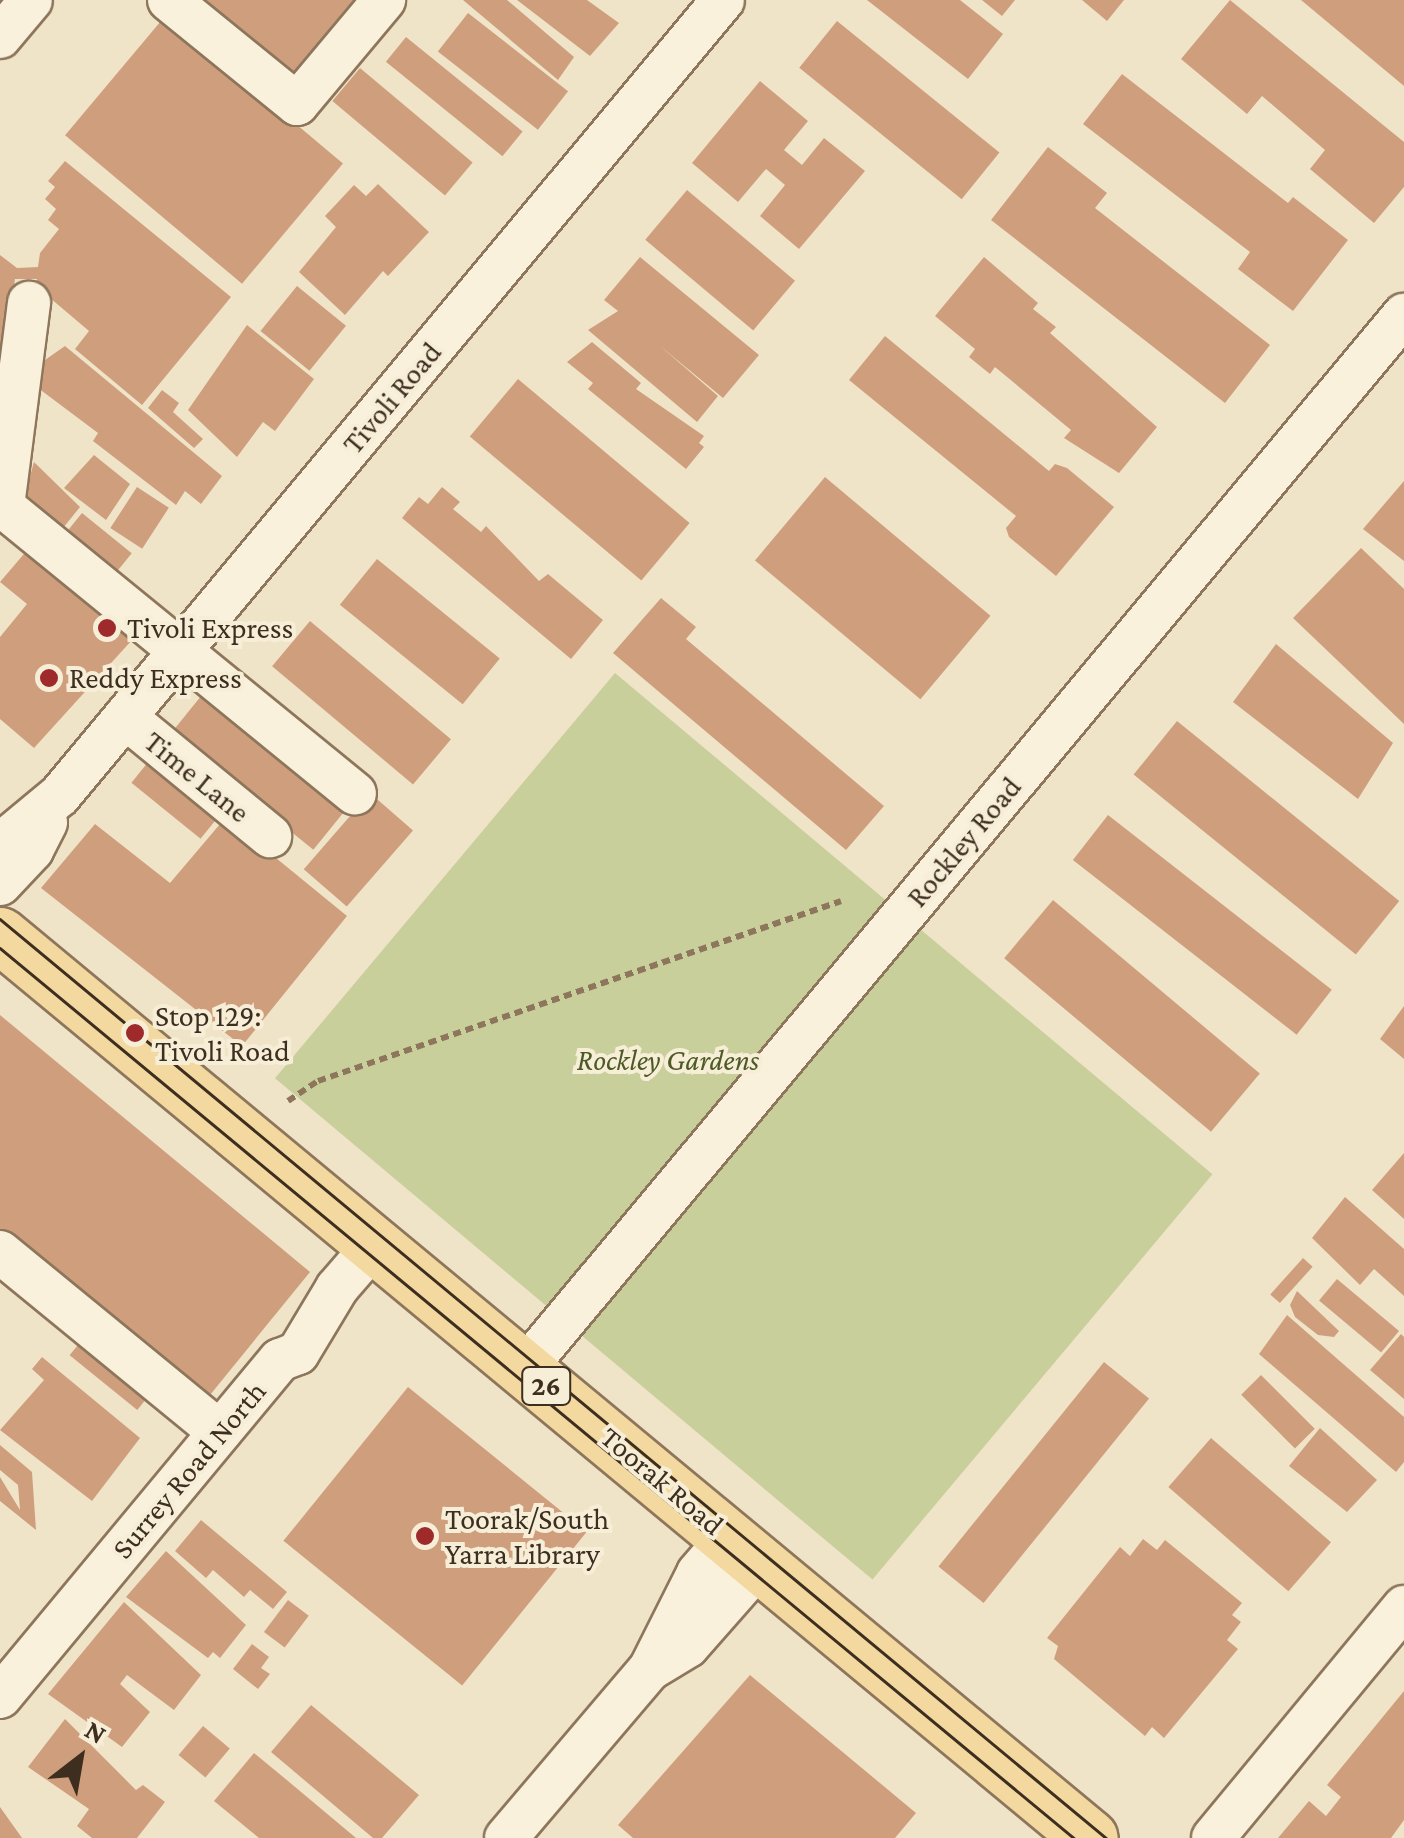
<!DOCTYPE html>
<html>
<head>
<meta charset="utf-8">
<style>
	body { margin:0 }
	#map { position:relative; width:1404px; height:1838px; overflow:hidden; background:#f0e4c8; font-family:"Crimson Pro",serif }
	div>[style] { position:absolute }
	.green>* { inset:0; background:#c9cf9b; transform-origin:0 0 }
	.building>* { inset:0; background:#cf9f7d; transform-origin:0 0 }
	.path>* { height:6px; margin-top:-3px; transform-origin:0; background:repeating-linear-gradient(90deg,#8d765c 0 8px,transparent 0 13px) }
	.roads { filter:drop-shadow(2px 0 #8d765c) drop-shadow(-2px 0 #8d765c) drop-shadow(0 2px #8d765c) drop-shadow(0 -2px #8d765c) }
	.minor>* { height:42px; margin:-21px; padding:0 21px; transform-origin:21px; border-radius:21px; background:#faf1dc }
	.major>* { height:55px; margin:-27.5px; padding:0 27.5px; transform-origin:27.5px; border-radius:27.5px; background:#f3d9a0 }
	.tram>* { height:2.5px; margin:-1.25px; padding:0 1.25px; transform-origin:1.25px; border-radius:1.25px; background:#3d2e20 }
	.dots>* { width:28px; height:28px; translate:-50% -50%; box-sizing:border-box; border:5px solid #f7eed8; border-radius:50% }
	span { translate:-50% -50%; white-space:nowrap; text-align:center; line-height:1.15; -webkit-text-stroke:8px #f7eed8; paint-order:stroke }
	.shield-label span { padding:2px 8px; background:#f7eed8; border:2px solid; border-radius:8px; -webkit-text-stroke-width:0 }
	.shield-label { font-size:28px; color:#3d2e20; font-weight:700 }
	.street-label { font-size:30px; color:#3d2e20 }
	.poi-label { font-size:30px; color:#3d2e20 }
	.left { translate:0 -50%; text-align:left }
	.park-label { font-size:30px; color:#4d5a26; font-style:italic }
	.north { position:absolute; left:30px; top:1708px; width:100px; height:100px; -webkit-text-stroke:8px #f7eed8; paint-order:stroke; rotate:31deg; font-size:28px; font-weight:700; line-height:40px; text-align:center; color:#3d2e20 }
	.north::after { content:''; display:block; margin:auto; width:35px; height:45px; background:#3d2e20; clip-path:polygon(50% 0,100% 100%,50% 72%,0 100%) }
</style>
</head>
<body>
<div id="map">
	<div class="green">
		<i style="left:615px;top:673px;width:780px;height:529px;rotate:40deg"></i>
	</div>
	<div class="building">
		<i style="clip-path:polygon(190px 0,371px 0,298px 89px)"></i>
		<i style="clip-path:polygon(463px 0,507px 0,574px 57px,558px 80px)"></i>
		<i style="clip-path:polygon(517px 0,587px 0,619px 23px,590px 56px)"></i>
		<i style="clip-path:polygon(867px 0,960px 0,1003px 34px,968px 79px)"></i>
		<i style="clip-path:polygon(982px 0,1015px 0,1002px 16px)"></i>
		<i style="clip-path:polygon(1082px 0,1124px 0,1107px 21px)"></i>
		<i style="clip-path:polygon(1230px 0,1404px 142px,1404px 187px,1374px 223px,1310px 169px,1325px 150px,1262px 96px,1247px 114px,1181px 59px)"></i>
		<i style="clip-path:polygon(1301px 0,1404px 0,1404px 86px)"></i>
		<i style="left:468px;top:13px;width:127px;height:49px;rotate:38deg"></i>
		<i style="left:166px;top:15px;width:231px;height:157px;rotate:40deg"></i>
		<i style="left:837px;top:21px;width:209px;height:60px;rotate:39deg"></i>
		<i style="left:406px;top:37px;width:150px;height:32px;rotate:39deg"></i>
		<i style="left:360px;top:68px;width:147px;height:43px;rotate:40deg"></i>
		<i style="clip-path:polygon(1122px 74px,1288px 203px,1293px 197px,1348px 240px,1293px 311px,1238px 269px,1250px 252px,1083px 124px)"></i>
		<i style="clip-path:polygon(760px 81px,808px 121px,784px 150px,802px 165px,824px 138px,865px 171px,799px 249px,760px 216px,785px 185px,766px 169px,738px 202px,692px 163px)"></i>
		<i style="clip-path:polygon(1048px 147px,1107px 193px,1095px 208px,1270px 345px,1225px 403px,991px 220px)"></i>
		<i style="clip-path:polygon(65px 161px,231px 297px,142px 405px,75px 349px,89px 331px,37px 287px,37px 279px,15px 279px,0 382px,0 255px,17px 268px,38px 267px,40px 253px,59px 229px,48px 220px,56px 209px,45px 199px,55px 187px,48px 181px)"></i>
		<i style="clip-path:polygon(378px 184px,429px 232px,388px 276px,383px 271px,345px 315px,299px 272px,336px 227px,325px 216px,354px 185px,366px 196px)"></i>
		<i style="left:687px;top:190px;width:141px;height:65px;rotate:40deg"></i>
		<i style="clip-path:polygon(640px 257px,759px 355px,723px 398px,660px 346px,718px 396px,697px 422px,588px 330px,618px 311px,604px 300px)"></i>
		<i style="clip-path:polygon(984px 257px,1038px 303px,1033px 309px,1056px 327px,1050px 333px,1157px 427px,1119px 473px,1064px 438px,1071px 430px,995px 367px,990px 374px,969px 357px,975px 349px,935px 316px)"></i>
		<i style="left:297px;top:286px;width:63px;height:58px;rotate:39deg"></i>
		<i style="clip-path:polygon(247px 325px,314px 379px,275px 431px,263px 422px,237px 457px,188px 410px)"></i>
		<i style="clip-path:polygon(885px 336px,1049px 471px,1055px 464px,1067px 468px,1114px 507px,1056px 576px,1009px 537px,1006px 528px,1016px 516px,849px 380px)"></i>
		<i style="clip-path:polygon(592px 342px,641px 383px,636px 389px,704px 436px,699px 443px,704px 447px,686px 469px,588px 389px,593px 383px,567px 362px)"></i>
		<i style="clip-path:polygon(65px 346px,222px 476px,201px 504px,185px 491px,176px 505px,93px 441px,98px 433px,22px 376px)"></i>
		<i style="left:518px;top:379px;width:224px;height:75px;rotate:40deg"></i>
		<i style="clip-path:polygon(162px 390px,179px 403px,173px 412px,203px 439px,194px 448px,148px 408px)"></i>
		<i style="clip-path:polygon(94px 455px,130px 484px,106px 520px,64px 488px)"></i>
		<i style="clip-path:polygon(34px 462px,80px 507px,59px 533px,24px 498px)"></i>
		<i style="left:825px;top:477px;width:216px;height:109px;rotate:40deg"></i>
		<i style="clip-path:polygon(1404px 481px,1404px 561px,1363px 529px)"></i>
		<i style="left:137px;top:487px;width:38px;height:49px;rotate:33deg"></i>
		<i style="clip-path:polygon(442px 487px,460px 502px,453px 509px,481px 532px,486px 526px,539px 581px,548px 574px,603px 620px,571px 659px,402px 518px,419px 497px,428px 504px)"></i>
		<i style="left:82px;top:513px;width:64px;height:31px;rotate:39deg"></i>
		<i style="clip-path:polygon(35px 541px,142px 629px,34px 748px,0 719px,0 637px,27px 604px,0 582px)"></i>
		<i style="clip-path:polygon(1361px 548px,1404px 589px,1404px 724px,1293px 618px)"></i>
		<i style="left:377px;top:559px;width:158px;height:59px;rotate:39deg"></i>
		<i style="clip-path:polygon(661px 598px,696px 627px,686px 639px,884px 806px,846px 850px,613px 653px)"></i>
		<i style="left:310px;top:621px;width:184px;height:59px;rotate:40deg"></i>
		<i style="clip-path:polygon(1276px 644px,1393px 743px,1358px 799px,1233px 702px)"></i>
		<i style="left:210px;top:685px;width:184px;height:63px;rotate:39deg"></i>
		<i style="left:1177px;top:721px;width:286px;height:69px;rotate:39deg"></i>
		<i style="left:149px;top:761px;width:89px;height:28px;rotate:39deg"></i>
		<i style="left:370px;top:793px;width:57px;height:101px;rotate:41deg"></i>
		<i style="left:1108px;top:815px;width:284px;height:57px;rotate:38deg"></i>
		<i style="clip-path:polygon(226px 817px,347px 916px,242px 1046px,41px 888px,95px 824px,170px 883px)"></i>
		<i style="left:1053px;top:900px;width:270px;height:76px;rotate:40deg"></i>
		<i style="clip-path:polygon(1404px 1006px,1404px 1059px,1380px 1039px)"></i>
		<i style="clip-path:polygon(0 1015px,310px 1272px,201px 1406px,0 1240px)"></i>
		<i style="clip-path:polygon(1404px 1153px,1404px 1219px,1372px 1190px)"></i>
		<i style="clip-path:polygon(1345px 1197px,1404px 1249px,1404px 1296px,1374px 1269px,1360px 1285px,1312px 1238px)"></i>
		<i style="left:1303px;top:1258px;width:13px;height:49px;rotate:42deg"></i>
		<i style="left:1337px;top:1279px;width:81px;height:28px;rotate:40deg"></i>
		<i style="clip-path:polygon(1297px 1291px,1339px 1331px,1334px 1337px,1318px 1335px,1295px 1317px,1290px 1305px)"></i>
		<i style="clip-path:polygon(1287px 1315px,1404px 1417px,1404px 1462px,1396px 1472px,1259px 1354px)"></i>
		<i style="clip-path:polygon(1401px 1334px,1404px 1337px,1404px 1399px,1370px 1370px)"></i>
		<i style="left:86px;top:1335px;width:87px;height:26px;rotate:39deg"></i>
		<i style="clip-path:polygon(42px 1357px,140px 1438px,92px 1501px,0 1430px,44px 1380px,32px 1369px)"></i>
		<i style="left:1104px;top:1362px;width:58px;height:263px;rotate:39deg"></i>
		<i style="left:1261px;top:1375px;width:76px;height:28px;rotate:45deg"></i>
		<i style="left:408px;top:1387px;width:230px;height:198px;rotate:39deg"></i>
		<i style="clip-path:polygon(1320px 1428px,1377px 1480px,1347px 1512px,1289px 1466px)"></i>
		<i style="left:1211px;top:1438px;width:159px;height:65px;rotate:41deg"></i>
		<i style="clip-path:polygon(0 1445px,32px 1472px,36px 1530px,0 1501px,0 1477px,20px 1510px,18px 1485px,0 1470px)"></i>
		<i style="clip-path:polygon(201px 1520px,287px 1592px,273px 1609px,250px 1590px,244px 1597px,213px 1570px,206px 1578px,175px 1551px)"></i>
		<i style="clip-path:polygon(1143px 1539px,1157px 1550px,1165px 1540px,1242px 1603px,1232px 1615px,1241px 1622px,1227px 1640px,1238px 1649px,1164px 1738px,1152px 1727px,1145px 1736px,1054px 1659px,1058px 1646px,1047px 1638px,1120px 1547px,1130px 1556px)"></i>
		<i style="clip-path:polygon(166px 1551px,246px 1625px,220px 1658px,213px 1652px,208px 1658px,126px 1597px)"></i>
		<i style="left:288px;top:1600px;width:26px;height:40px;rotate:37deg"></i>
		<i style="clip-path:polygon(124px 1602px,201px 1675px,174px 1710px,127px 1675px,120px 1684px,150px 1712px,122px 1747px,48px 1694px)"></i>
		<i style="clip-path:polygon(252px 1644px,269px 1657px,261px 1668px,270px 1674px,258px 1689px,233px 1669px)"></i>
		<i style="clip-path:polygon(750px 1675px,916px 1813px,895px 1838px,633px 1838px,618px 1825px)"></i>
		<i style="clip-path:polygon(1404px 1691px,1404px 1820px,1391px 1838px,1278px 1838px,1309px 1801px,1326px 1816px,1341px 1797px,1327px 1785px)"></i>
		<i style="clip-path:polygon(311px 1705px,419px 1795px,382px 1838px,373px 1838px,271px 1752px)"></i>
		<i style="clip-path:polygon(65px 1719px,136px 1790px,143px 1785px,165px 1802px,137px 1838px,92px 1838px,77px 1826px,89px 1809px,28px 1767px)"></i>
		<i style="left:203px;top:1726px;width:35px;height:38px;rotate:40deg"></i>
		<i style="clip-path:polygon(254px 1753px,288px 1781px,356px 1838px,259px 1838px,214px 1801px)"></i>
		<i style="clip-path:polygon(0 1807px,22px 1838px,0 1838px)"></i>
	</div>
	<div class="path">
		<i style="left:288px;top:1101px;width:36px;rotate:-34deg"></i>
		<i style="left:318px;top:1081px;width:553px;rotate:-18.99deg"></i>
	</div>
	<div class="roads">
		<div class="minor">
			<i style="left:169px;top:0;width:165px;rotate:39.1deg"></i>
			<i style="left:297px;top:104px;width:136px;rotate:-50.1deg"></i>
			<i style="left:0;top:37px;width:48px;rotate:-50deg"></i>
			<i style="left:0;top:504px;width:458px;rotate:39.2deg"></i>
			<i style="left:3px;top:506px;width:205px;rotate:-82.7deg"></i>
			<i style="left:125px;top:717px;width:188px;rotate:39.4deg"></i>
			<i style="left:0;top:845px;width:78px;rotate:-39.8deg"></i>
			<i style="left:60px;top:795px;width:1035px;rotate:-50.17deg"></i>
			<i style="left:0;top:884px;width:47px;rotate:-46.7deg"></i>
			<i style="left:32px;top:850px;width:31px;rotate:-63deg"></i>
			<i style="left:0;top:1252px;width:284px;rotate:39.3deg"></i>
			<i style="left:525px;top:1368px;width:1372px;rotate:-50.15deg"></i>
			<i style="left:650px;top:1669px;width:44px;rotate:-31.2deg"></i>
			<i style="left:688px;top:1646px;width:111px;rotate:-48.7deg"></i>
			<i style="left:0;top:1697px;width:438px;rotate:-50.3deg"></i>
			<i style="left:280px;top:1360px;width:19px;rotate:-21deg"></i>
			<i style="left:298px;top:1353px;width:76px;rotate:-59deg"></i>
			<i style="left:337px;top:1288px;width:58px;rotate:-49.2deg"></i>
			<i style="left:506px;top:1838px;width:222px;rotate:-49.6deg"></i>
			<i style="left:650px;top:1669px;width:107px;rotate:-63.4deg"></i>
			<i style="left:698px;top:1573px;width:48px;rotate:-49.3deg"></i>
			<i style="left:1213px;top:1838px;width:300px;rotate:-50.4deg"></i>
		</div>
		<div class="major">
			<i style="left:0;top:935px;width:1415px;rotate:39.64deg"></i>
		</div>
	</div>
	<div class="tram">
		<i style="left:0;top:919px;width:1438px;rotate:39.72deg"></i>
		<i style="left:0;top:948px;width:1395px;rotate:39.65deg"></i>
	</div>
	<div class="dots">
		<i style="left:107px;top:628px;background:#9e2a2b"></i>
		<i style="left:49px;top:678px;background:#9e2a2b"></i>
		<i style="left:135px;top:1033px;background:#9e2a2b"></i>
		<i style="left:425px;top:1536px;background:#9e2a2b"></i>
	</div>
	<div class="shield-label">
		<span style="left:546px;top:1386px">26</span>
	</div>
	<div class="street-label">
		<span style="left:392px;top:398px;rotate:-50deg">Tivoli Road</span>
		<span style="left:197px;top:777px;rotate:39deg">Time Lane</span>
		<span style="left:964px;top:842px;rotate:-50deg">Rockley Road</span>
		<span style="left:189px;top:1470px;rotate:-50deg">Surrey Road North</span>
		<span style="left:662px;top:1481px;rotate:40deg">Toorak Road</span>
	</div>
	<div class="poi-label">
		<span class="left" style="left:127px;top:628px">Tivoli Express</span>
		<span class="left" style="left:69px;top:678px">Reddy Express</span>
		<span class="left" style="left:155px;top:1033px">Stop 129:<br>Tivoli Road</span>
		<span class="left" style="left:445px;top:1536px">Toorak/South<br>Yarra Library</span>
	</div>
	<div class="park-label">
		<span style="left:668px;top:1060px">Rockley Gardens</span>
	</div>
	<div class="north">N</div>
</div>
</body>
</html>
